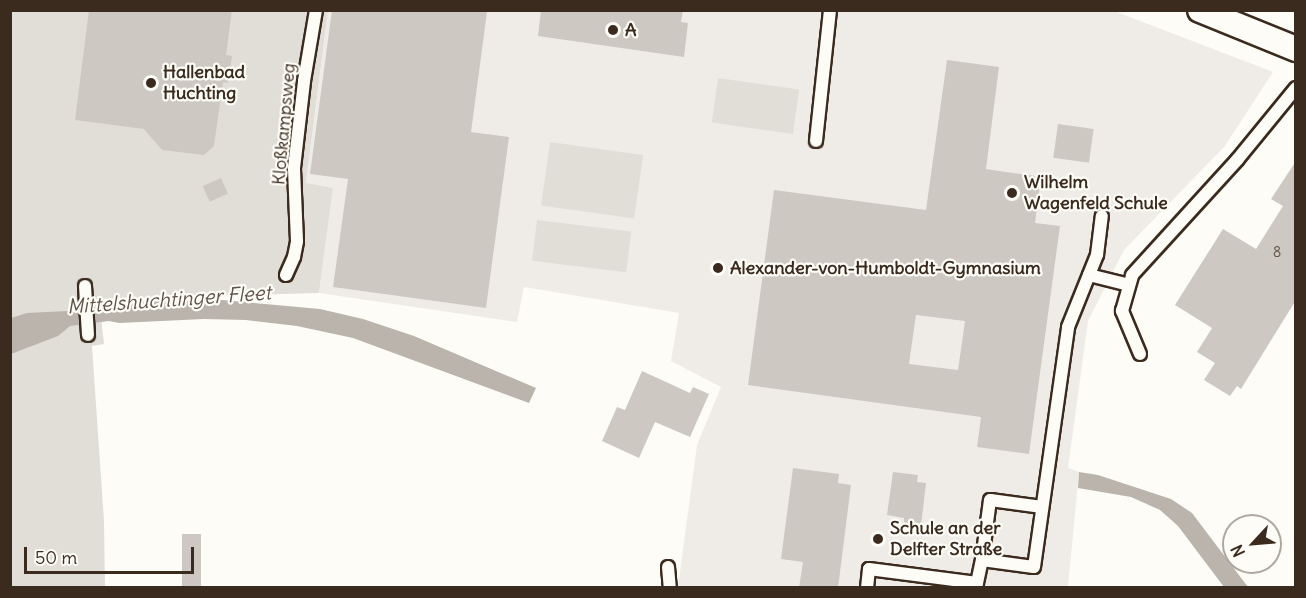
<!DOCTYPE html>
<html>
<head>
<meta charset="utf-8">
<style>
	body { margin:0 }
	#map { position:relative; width:1306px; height:598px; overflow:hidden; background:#fdfcf7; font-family:Delius,sans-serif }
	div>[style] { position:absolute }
	.built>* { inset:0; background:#efece7 }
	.green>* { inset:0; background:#e1ded7; transform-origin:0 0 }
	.water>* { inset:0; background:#bbb4ad }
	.building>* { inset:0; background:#cdc8c2; transform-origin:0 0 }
	.roads { filter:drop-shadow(2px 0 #3b2a1e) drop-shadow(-2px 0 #3b2a1e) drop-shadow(0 2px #3b2a1e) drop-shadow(0 -2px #3b2a1e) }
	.service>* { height:12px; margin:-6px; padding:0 6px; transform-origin:6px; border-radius:6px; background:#fdfcf7 }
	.minor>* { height:24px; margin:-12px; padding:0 12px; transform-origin:12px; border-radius:12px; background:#fdfcf7 }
	.dots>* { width:16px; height:16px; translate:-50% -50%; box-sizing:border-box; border:3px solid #fdfcf7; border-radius:50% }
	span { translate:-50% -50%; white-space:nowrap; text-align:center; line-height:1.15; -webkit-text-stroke:4.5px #fdfcf7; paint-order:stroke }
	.number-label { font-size:15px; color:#605247 }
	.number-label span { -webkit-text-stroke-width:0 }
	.poi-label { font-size:18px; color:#3b2a1e; font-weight:700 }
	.left { translate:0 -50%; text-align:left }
	.street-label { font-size:18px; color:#3b2a1e }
	.water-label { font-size:20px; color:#615349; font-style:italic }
	.frame { position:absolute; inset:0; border:12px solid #3b2a1e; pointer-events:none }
	.north { position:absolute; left:1222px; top:514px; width:60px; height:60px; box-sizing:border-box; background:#fdfcf7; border:2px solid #afa8a0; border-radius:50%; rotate:244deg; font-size:16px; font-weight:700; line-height:24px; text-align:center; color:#3b2a1e }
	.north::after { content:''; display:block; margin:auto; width:21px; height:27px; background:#3b2a1e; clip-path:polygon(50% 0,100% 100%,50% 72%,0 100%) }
	.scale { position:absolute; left:24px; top:547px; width:170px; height:27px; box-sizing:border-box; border:3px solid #3b2a1e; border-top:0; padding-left:8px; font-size:18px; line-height:21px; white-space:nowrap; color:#3b2a1e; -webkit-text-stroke:4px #fdfcf7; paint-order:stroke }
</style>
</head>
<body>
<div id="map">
	<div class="built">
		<i style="clip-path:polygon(328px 11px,1114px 11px,1273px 72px,1225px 146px,1124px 250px,1088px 321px,1068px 468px,1079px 472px,1068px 587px,678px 587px,697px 445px,721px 387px,671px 361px,679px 313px,524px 287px,517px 322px,319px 293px,333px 188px,306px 184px)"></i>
	</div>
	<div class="green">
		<i style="clip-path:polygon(10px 11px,328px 11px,306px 183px,333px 188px,319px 293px,99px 299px,104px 344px,92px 346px,104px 521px,105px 587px,11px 587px)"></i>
		<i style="left:718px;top:78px;width:82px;height:45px;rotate:8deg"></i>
		<i style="left:550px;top:142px;width:94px;height:64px;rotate:8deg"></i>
		<i style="left:537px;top:220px;width:95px;height:41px;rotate:7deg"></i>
	</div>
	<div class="water">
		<i style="clip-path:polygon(223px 300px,320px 309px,363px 319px,414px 336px,536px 388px,529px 403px,353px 338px,297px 326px,246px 320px,204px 319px,119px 323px,109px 321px,70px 326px,58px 336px,11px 354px,11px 318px,27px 313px,107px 309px,124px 302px)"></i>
		<i style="clip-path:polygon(1079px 472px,1098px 475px,1171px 499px,1192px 513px,1248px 587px,1224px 587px,1178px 526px,1160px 510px,1131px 497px,1078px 488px)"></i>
	</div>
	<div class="building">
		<i style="clip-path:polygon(89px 10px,232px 10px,226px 55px,232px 56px,228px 83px,223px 82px,214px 146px,204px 155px,162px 150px,144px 129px,75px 120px)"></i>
		<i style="clip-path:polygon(332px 10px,487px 12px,471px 132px,509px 137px,486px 308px,333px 287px,348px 179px,310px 174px)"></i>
		<i style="clip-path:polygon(541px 10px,683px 10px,681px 22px,688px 23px,684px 57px,538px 36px)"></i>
		<i style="clip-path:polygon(evenodd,947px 60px,999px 67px,986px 169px,1041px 177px,1035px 223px,1060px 226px,1029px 454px,977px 447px,981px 417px,748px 385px,774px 190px,926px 210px,947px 60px,916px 315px,965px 321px,958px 370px,909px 364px,916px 315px)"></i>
		<i style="left:1058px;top:124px;width:36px;height:34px;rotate:8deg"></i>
		<i style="clip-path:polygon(1296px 161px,1296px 300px,1241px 389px,1237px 386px,1230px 396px,1204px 380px,1215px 363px,1197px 352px,1212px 328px,1175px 305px,1223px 229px,1256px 249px,1283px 206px,1271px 199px)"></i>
		<i style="left:221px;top:178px;width:17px;height:20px;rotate:66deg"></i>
		<i style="clip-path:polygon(642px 371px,690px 393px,693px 387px,709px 394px,690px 437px,655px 422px,639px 458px,602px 441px,617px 407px,625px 410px)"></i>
		<i style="clip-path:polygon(793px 468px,839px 474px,838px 483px,851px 485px,838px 588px,799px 588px,803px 562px,781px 559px)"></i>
		<i style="clip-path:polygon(893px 472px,918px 475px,917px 482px,926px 483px,921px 526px,904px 523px,904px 518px,887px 515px)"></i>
		<i style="left:182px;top:534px;width:19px;height:54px"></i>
	</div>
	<div class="roads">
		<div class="service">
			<i style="left:816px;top:141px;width:132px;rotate:-83.9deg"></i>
			<i style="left:286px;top:275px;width:20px;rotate:-66deg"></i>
			<i style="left:294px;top:257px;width:16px;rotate:-79deg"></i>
			<i style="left:297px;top:241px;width:73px;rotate:-92.4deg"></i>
			<i style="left:294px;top:168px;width:88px;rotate:-83.4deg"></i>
			<i style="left:304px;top:81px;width:72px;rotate:-80.4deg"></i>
			<i style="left:1089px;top:275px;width:41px;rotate:14deg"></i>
			<i style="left:85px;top:286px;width:49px;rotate:86.5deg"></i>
			<i style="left:1140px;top:354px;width:47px;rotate:-112.7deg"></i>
			<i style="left:1122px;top:311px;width:37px;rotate:-74deg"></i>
			<i style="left:1132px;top:275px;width:156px;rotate:-47.6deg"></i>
			<i style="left:1237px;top:160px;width:93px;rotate:-50.7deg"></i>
			<i style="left:1042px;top:507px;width:52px;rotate:-172.3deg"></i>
			<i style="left:990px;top:500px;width:61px;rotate:97.6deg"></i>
			<i style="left:982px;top:560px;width:52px;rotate:7.7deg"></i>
			<i style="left:1034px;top:567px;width:242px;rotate:-81.9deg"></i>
			<i style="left:1068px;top:327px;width:78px;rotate:-68.1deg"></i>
			<i style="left:1097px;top:255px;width:39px;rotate:-83deg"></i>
			<i style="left:668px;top:567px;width:21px;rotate:85deg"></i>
			<i style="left:867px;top:588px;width:19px;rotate:-84deg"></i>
			<i style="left:869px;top:569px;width:109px;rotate:7.4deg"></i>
			<i style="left:977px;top:583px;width:24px;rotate:-78deg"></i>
		</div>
		<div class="minor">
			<i style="left:1200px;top:10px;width:104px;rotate:22.1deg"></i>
		</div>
	</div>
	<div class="dots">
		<i style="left:613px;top:30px;background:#3b2a1e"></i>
		<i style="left:151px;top:83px;background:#3b2a1e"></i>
		<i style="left:1012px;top:193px;background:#3b2a1e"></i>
		<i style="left:718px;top:268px;background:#3b2a1e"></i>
		<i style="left:878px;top:539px;background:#3b2a1e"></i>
	</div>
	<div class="number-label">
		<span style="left:1277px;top:252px">8</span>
	</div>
	<div class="poi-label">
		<span class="left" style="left:625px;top:30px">A</span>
		<span class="left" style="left:163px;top:83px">Hallenbad<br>Huchting</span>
		<span class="left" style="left:1024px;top:193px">Wilhelm<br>Wagenfeld Schule</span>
		<span class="left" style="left:730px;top:268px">Alexander-von-Humboldt-Gymnasium</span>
		<span class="left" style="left:890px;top:539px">Schule an der<br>Delfter Straße</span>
	</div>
	<div class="street-label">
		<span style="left:284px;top:124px;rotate:-85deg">Kloßkampsweg</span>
	</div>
	<div class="water-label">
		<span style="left:169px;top:299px;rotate:-4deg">Mittelshuchtinger Fleet</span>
	</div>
	<div class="frame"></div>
	<div class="north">N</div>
	<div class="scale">50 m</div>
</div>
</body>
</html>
